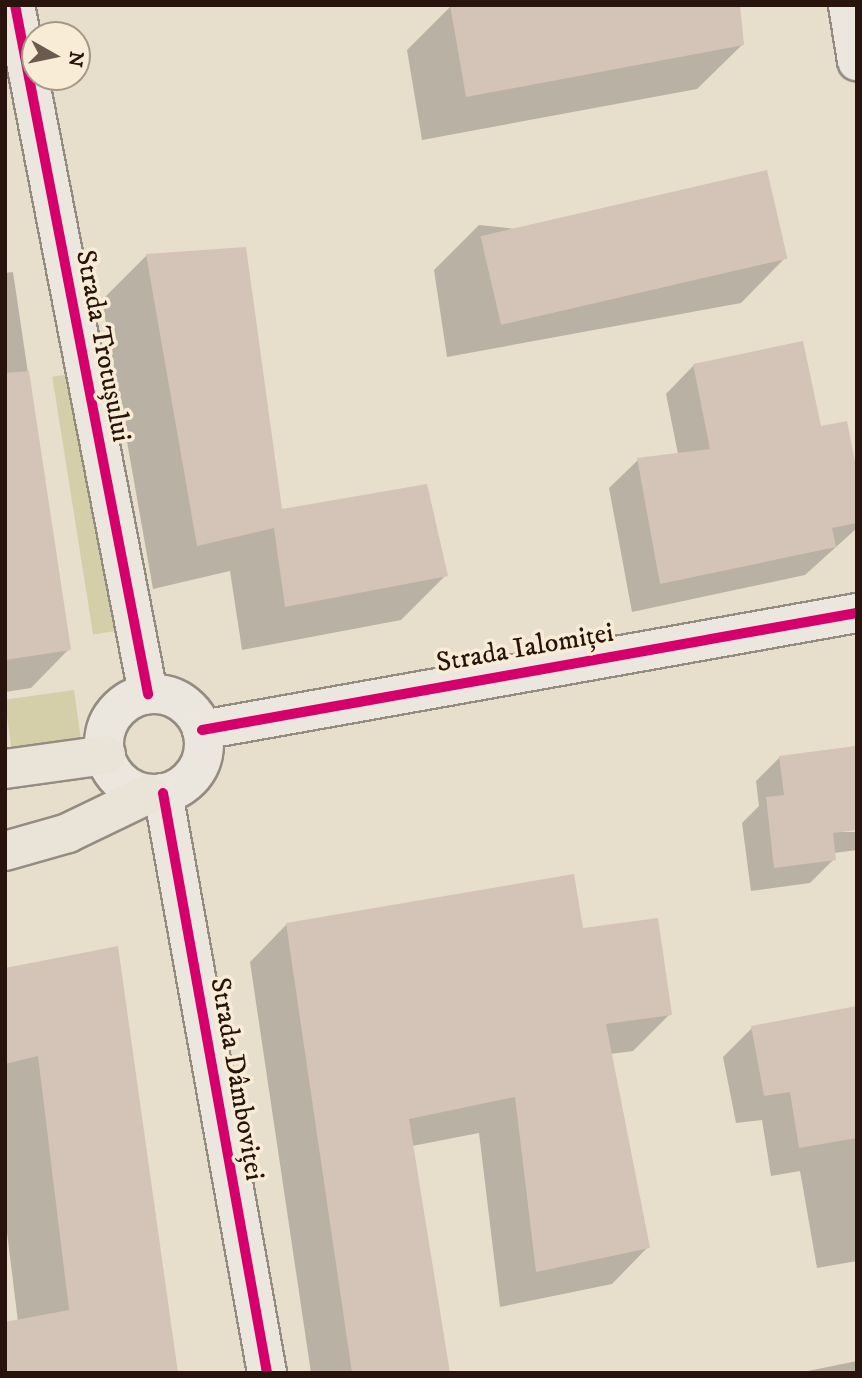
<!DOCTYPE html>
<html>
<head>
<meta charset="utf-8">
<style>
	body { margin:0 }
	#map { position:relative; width:862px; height:1378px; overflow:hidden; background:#e8decc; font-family:"IM FELL DW Pica",serif }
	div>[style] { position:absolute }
	.green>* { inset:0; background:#d4cea9; transform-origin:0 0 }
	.shadow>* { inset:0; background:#0003 }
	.building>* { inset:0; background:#d4c3b7; transform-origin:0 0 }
	.roads { filter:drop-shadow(2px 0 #948c81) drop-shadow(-2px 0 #948c81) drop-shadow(0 2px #948c81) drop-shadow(0 -2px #948c81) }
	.minor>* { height:38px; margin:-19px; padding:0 19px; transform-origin:19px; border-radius:19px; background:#ece7de }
	.tertiary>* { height:38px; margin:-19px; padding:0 19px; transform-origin:19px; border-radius:19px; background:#ece7de }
	.tertiary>.ring { margin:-19px; padding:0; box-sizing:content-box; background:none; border:38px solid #ece7de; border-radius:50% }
	.primary>* { height:38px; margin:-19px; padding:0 19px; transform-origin:19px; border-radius:19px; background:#e9e3d8 }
	.cycleway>* { height:10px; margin:-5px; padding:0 5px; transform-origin:5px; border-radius:5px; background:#d6006c }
	span { translate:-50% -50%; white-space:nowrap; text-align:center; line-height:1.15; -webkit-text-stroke:7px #f8ecd6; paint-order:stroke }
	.street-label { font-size:28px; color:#28140c }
	.frame { position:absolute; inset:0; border:7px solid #28140c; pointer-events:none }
	.north { position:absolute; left:21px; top:21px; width:70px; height:70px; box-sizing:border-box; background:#f8ecd6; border:2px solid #a59685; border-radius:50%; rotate:99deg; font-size:19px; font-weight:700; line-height:28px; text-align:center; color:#28140c }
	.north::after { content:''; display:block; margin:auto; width:24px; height:32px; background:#6b5b4f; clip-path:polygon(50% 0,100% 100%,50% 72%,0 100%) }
</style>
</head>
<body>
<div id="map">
	<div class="green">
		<i style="left:76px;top:373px;width:261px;height:24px;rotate:81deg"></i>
		<i style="left:74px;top:690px;width:51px;height:70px;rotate:82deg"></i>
	</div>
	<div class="shadow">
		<i style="clip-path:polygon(451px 6px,742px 45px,697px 89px,422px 140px,407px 50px)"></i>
		<i style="clip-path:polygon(479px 225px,785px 258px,741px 303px,447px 357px,434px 270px)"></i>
		<i style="clip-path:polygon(147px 255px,281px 511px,446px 575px,401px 620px,242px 650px,230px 571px,153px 589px,102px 300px)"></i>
		<i style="clip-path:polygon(13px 272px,69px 649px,31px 688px,5px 692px,5px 273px)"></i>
		<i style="clip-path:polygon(694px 365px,819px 428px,857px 481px,857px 528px,805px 575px,632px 612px,609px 488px,638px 460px,678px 454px,666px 394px)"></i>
		<i style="clip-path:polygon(857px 746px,857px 828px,824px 832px,857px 832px,857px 850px,834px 853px,834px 859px,810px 883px,751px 891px,742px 823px,759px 806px,756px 781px,780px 757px)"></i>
		<i style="clip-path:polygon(286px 925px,581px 930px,670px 1014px,633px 1051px,610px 1054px,648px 1247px,612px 1284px,500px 1307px,479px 1133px,412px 1146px,449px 1373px,311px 1373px,250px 962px)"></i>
		<i style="clip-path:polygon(5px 970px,177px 1373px,18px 1322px,5px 1216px)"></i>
		<i style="clip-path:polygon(857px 1008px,857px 1261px,817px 1268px,800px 1171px,771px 1176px,762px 1120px,736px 1123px,723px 1057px,752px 1028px)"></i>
		<i style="clip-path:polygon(857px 1361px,857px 1373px,798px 1373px)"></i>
	</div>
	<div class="building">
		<i style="clip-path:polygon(450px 5px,740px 5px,744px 45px,466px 97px)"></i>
		<i style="left:767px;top:170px;width:91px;height:294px;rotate:77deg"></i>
		<i style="clip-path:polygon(246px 247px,282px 509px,427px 484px,448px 576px,285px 607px,274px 528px,197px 546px,146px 254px)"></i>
		<i style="clip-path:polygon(803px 341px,821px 426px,847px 421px,857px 472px,857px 523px,832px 528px,836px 547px,660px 584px,637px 458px,710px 449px,693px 364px)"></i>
		<i style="clip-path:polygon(29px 371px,71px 650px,5px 660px,5px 373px)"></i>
		<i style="clip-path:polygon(857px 746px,857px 830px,833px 833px,836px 860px,774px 868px,766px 797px,784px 795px,779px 756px)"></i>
		<i style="clip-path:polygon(574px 874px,583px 928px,658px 918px,672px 1015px,606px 1024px,650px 1248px,536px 1272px,515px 1097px,409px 1119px,450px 1373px,352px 1373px,286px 923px)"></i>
		<i style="clip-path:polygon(118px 946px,178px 1373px,5px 1373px,5px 1322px,69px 1310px,38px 1056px,5px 1064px,5px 968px)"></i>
		<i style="clip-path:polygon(857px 1006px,857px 1138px,799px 1148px,790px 1092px,764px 1096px,751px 1026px)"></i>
	</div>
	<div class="roads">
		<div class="minor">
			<i style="left:15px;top:5px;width:702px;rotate:79.07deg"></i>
			<i style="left:848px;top:5px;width:57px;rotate:80.9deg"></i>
		</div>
		<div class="tertiary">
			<i class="ring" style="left:104px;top:694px;width:62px;height:62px"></i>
			<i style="left:202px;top:730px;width:665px;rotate:-10.13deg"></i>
			<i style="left:163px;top:793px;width:589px;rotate:79.83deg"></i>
		</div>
		<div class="primary">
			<i style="left:5px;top:769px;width:102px;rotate:-7.9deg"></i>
			<i style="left:5px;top:851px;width:66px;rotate:-15.9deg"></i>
			<i style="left:68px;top:833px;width:90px;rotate:-25.7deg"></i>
		</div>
	</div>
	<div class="cycleway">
		<i style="left:15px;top:5px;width:702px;rotate:79.07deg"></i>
		<i style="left:202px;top:730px;width:665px;rotate:-10.13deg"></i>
		<i style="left:163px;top:793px;width:589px;rotate:79.83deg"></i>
	</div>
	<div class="street-label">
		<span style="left:103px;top:346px;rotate:79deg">Strada Trotușului</span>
		<span style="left:525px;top:648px;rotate:-10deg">Strada Ialomiței</span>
		<span style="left:237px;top:1079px;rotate:80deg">Strada Dâmboviței</span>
	</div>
	<div class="frame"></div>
	<div class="north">N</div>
</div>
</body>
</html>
